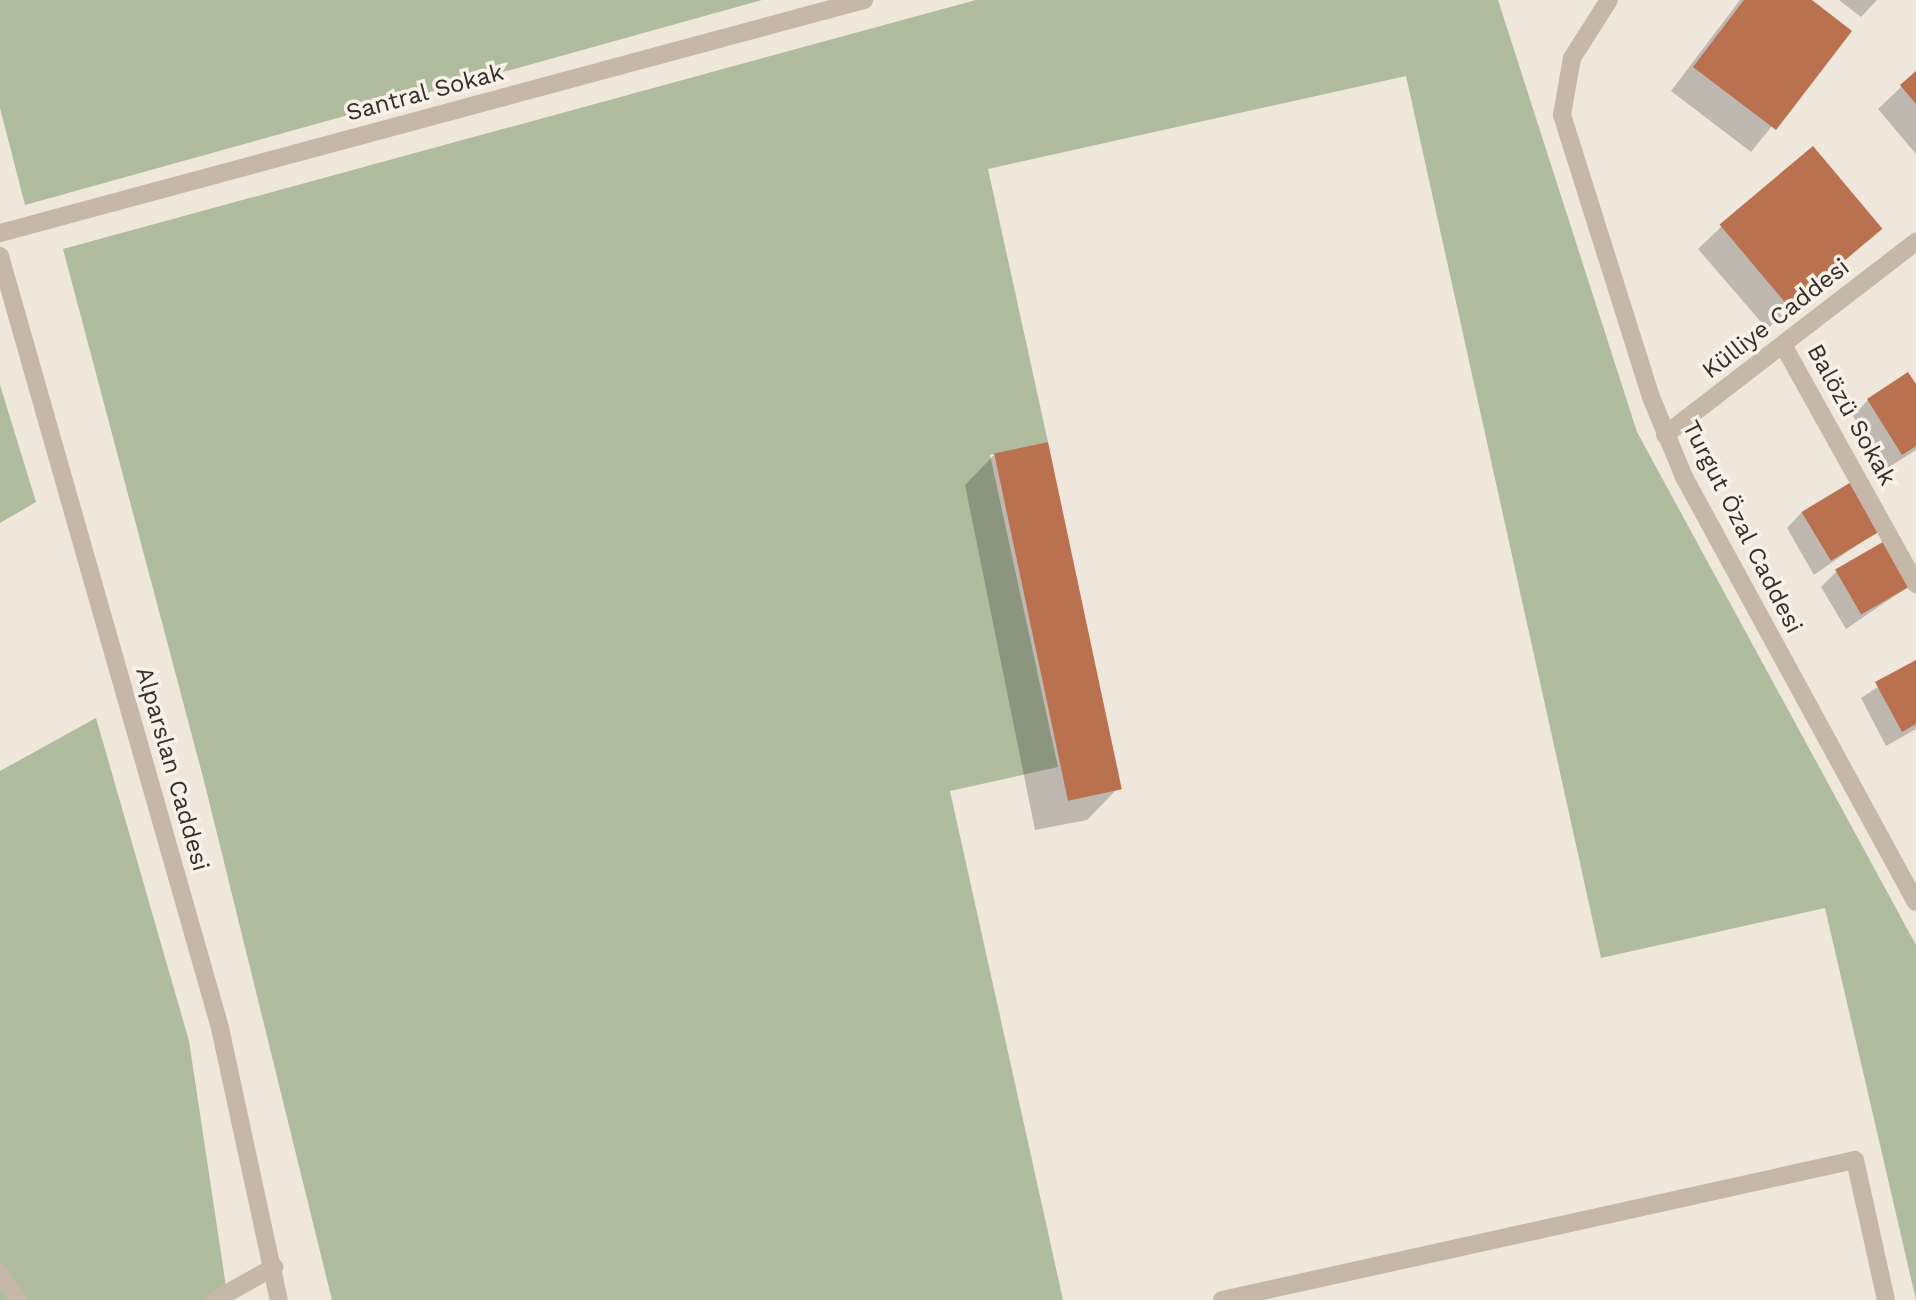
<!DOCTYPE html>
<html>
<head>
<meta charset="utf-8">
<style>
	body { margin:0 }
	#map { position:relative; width:1916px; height:1300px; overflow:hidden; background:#efe7dc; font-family:"Work Sans",sans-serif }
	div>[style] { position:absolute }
	.green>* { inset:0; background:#b0bc9e }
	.shadow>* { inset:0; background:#0003 }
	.building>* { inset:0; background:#b97150; transform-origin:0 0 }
	.minor>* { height:18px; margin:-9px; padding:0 9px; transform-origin:9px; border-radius:9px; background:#c6b8a9 }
	.tertiary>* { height:18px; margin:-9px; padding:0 9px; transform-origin:9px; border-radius:9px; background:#c6b8a9 }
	span { translate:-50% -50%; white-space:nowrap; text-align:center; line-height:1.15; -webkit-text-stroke:7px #f7f1e8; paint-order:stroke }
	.street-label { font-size:24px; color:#342d28 }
</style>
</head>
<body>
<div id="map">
	<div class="green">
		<i style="clip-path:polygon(0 0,762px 0,25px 205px,0 108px)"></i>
		<i style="clip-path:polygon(976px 0,1498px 0,1637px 432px,1916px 945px,1916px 1300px,1825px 908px,1601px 958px,1406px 76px,988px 169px,1048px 442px,990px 455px,1058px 767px,950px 791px,1063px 1300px,332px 1300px,204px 781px,63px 249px)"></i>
		<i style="clip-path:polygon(0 385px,36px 502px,0 523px)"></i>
		<i style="clip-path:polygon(96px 718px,189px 1041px,228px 1300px,0 1300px,0 771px)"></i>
	</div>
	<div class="shadow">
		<i style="clip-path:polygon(1740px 0,1809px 0,1849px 31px,1751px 152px,1671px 91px)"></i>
		<i style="clip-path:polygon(1839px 0,1877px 0,1861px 17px)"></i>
		<i style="clip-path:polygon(1916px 73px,1916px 154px,1878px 109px)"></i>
		<i style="clip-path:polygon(1722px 226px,1880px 229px,1767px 329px,1698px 249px)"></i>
		<i style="clip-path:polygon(1916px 388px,1916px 450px,1886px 469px,1853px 416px,1868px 400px)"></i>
		<i style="clip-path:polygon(995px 454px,1117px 789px,1087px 820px,1035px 830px,965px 485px)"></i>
		<i style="clip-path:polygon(1802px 512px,1880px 529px,1814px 575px,1787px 528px)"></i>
		<i style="clip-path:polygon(1837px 571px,1912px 584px,1846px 629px,1821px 587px)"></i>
		<i style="clip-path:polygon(1916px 662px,1916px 729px,1886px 746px,1861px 698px)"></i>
	</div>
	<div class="building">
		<i style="clip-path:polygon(1744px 0,1812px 0,1852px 31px,1776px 130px,1693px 67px)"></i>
		<i style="clip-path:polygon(1916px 71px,1916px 104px,1900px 85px)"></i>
		<i style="left:1813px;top:146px;width:108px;height:122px;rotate:50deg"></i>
		<i style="clip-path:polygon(1908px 372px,1916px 384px,1916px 446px,1902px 455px,1867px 399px)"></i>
		<i style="left:1048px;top:442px;width:355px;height:55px;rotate:78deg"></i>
		<i style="left:1853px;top:481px;width:57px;height:60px;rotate:59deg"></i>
		<i style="left:1888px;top:539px;width:52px;height:61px;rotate:60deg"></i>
		<i style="clip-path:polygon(1916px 660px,1916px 724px,1902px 732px,1875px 682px)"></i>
	</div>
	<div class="minor">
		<i style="left:0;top:233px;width:895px;rotate:-15.09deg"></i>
		<i style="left:1783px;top:345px;width:274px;rotate:60.9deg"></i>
		<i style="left:1665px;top:435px;width:317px;rotate:-37.6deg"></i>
		<i style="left:0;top:1273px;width:32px;rotate:56deg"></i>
		<i style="left:215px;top:1300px;width:68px;rotate:-29.2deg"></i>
		<i style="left:1222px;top:1300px;width:648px;rotate:-12.47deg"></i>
		<i style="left:1855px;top:1160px;width:143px;rotate:77.5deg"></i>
	</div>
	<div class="tertiary">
		<i style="left:1609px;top:0;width:69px;rotate:122.5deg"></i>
		<i style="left:1572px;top:58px;width:58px;rotate:100deg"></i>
		<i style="left:1562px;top:115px;width:296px;rotate:72.5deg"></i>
		<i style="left:1651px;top:397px;width:87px;rotate:67.6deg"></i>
		<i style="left:1684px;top:477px;width:484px;rotate:61.4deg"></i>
		<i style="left:0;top:256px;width:803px;rotate:74.09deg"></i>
		<i style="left:220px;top:1028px;width:278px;rotate:77.8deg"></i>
	</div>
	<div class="street-label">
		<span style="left:425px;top:93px;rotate:-15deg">Santral Sokak</span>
		<span style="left:1776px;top:319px;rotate:-38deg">Külliye Caddesi</span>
		<span style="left:1851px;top:415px;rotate:61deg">Balözü Sokak</span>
		<span style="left:1742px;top:527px;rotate:63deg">Turgut Özal Caddesi</span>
		<span style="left:172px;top:769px;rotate:74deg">Alparslan Caddesi</span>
	</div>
</div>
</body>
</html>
